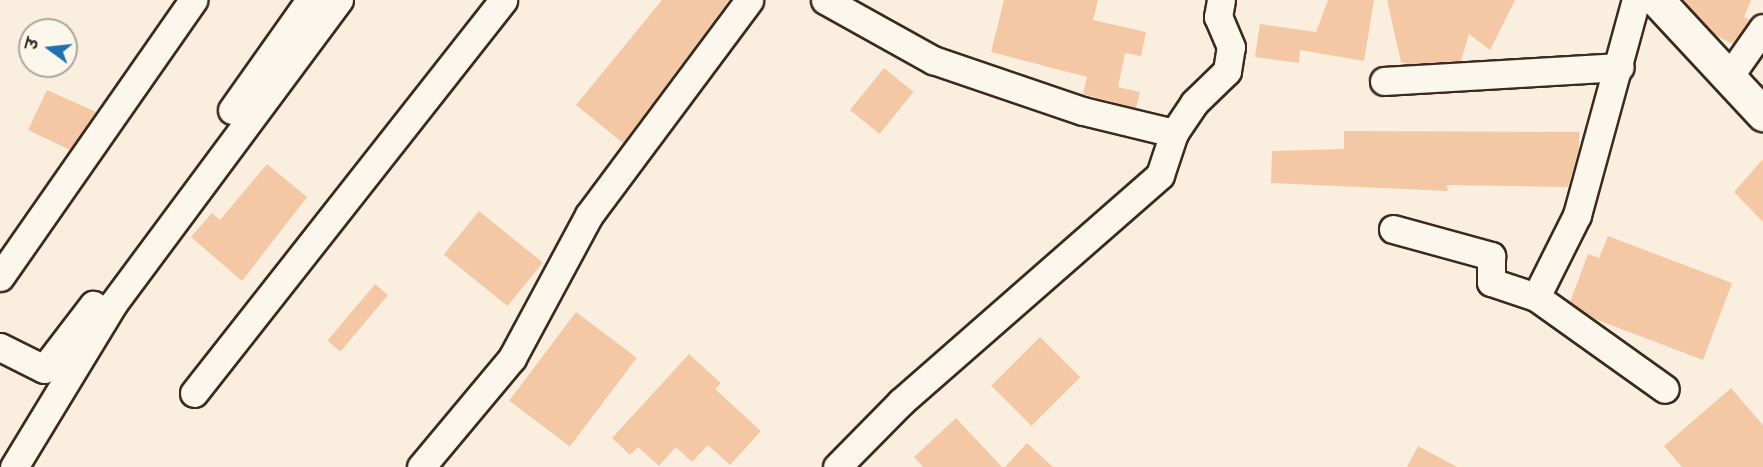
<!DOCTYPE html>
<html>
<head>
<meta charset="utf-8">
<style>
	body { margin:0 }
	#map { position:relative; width:1763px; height:467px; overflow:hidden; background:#faeede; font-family:Itim,"Playpen Sans Deva",sans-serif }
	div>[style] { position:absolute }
	.building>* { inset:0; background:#f5c8a5; transform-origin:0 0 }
	.roads { filter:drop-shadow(2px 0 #3b2a1e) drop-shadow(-2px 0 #3b2a1e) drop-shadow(0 2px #3b2a1e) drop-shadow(0 -2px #3b2a1e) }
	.street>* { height:27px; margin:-13.5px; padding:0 13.5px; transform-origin:13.5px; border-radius:13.5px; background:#fbf7ec }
	.secondary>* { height:33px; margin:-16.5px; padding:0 16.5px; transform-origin:16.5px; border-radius:16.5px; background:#fbf7ec }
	span { translate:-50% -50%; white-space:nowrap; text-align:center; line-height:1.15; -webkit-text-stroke:6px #fbf7ec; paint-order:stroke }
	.north { position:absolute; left:18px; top:18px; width:60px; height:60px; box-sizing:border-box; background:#fbf7ec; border:2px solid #aea59a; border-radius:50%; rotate:285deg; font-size:16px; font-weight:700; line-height:24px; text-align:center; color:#3b2a1e }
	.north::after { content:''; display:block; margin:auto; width:21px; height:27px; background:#1f6fb2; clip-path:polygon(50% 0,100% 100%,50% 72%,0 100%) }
</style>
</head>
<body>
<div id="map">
	<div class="building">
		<i style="clip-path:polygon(662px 0,729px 0,623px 143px,576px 105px)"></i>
		<i style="clip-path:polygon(1004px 0,1098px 0,1093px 20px,1146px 32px,1141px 56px,1125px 53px,1118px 87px,1140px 92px,1136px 108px,1083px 94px,1087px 77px,991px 52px)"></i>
		<i style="clip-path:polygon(1328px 0,1374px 0,1364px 61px,1300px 50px,1299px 63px,1255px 57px,1260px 24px,1316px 32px)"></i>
		<i style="clip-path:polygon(1387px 0,1515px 0,1490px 50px,1469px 34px,1461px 61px,1409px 64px,1401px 62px)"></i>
		<i style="clip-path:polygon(1683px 0,1751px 0,1744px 17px,1750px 20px,1733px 44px,1715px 35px)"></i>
		<i style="left:884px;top:68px;width:38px;height:54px;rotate:39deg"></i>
		<i style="clip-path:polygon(47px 90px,96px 112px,70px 150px,28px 130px)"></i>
		<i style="clip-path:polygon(1344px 131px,1579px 132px,1579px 148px,1568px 187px,1447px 185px,1448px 191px,1271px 183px,1272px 151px,1344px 149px)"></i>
		<i style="clip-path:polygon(1763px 159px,1763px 222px,1734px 192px)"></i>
		<i style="clip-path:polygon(267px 164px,307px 197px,242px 281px,191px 237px,212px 213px,220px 220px)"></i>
		<i style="left:479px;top:211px;width:82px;height:56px;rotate:39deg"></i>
		<i style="clip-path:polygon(1608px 236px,1732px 283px,1703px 360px,1595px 319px,1570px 302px,1588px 254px,1599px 258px)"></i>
		<i style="left:375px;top:284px;width:17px;height:74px;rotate:40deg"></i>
		<i style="left:576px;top:312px;width:76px;height:111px;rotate:37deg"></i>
		<i style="left:1040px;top:337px;width:57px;height:69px;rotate:45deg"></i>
		<i style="clip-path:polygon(689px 354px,721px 383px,715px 389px,761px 431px,730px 465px,708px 445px,692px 462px,676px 447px,659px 466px,638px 447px,630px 455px,612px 438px)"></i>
		<i style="clip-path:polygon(1731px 388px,1763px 425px,1763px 467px,1682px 467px,1664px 446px)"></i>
		<i style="clip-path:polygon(956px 418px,1002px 467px,923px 467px,914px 457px)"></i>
		<i style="clip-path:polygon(1027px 443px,1053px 467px,1005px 467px)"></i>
		<i style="clip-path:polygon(1418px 446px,1457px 467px,1407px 467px)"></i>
	</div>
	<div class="roads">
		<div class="street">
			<i style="left:825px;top:0;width:124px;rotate:29.1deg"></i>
			<i style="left:933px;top:60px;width:158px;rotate:18.8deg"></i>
			<i style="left:1083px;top:111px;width:94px;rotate:13.6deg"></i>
			<i style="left:1728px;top:78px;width:61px;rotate:-55deg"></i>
			<i style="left:1384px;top:81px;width:236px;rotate:-3.4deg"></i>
			<i style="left:232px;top:110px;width:135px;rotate:-54.7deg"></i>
			<i style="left:1393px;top:229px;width:102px;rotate:15.4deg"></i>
			<i style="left:1491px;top:256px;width:26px;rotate:90deg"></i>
			<i style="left:1491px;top:282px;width:47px;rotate:18.4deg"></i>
			<i style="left:1536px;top:297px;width:158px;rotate:35.5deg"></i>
			<i style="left:0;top:277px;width:338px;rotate:-55.1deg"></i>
			<i style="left:1536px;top:297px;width:92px;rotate:-63.4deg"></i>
			<i style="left:1577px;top:215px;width:223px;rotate:-74.7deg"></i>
			<i style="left:0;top:347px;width:49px;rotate:26.6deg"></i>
			<i style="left:44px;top:369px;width:81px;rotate:-52.6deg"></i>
			<i style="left:194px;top:393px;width:500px;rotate:-51.8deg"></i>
			<i style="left:14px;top:467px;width:191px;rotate:-58.7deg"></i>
			<i style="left:113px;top:304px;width:379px;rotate:-53.4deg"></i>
			<i style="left:421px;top:467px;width:142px;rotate:-50.1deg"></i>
			<i style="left:512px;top:358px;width:162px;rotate:-61.7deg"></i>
			<i style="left:589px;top:215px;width:268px;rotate:-53.3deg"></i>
			<i style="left:837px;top:467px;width:91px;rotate:-45.4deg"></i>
			<i style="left:901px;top:402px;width:344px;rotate:-41.2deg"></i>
			<i style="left:1160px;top:175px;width:44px;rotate:-71.6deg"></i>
			<i style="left:1174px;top:133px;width:36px;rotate:-56deg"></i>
			<i style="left:1194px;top:103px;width:46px;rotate:-44.1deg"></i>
			<i style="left:1227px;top:71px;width:24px;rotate:-81deg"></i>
			<i style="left:1231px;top:47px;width:33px;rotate:-113deg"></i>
			<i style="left:1218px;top:17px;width:17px;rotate:-80deg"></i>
		</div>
		<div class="secondary">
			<i style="left:1657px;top:0;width:156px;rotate:47.1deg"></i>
		</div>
	</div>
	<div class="north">उ</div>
</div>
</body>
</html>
